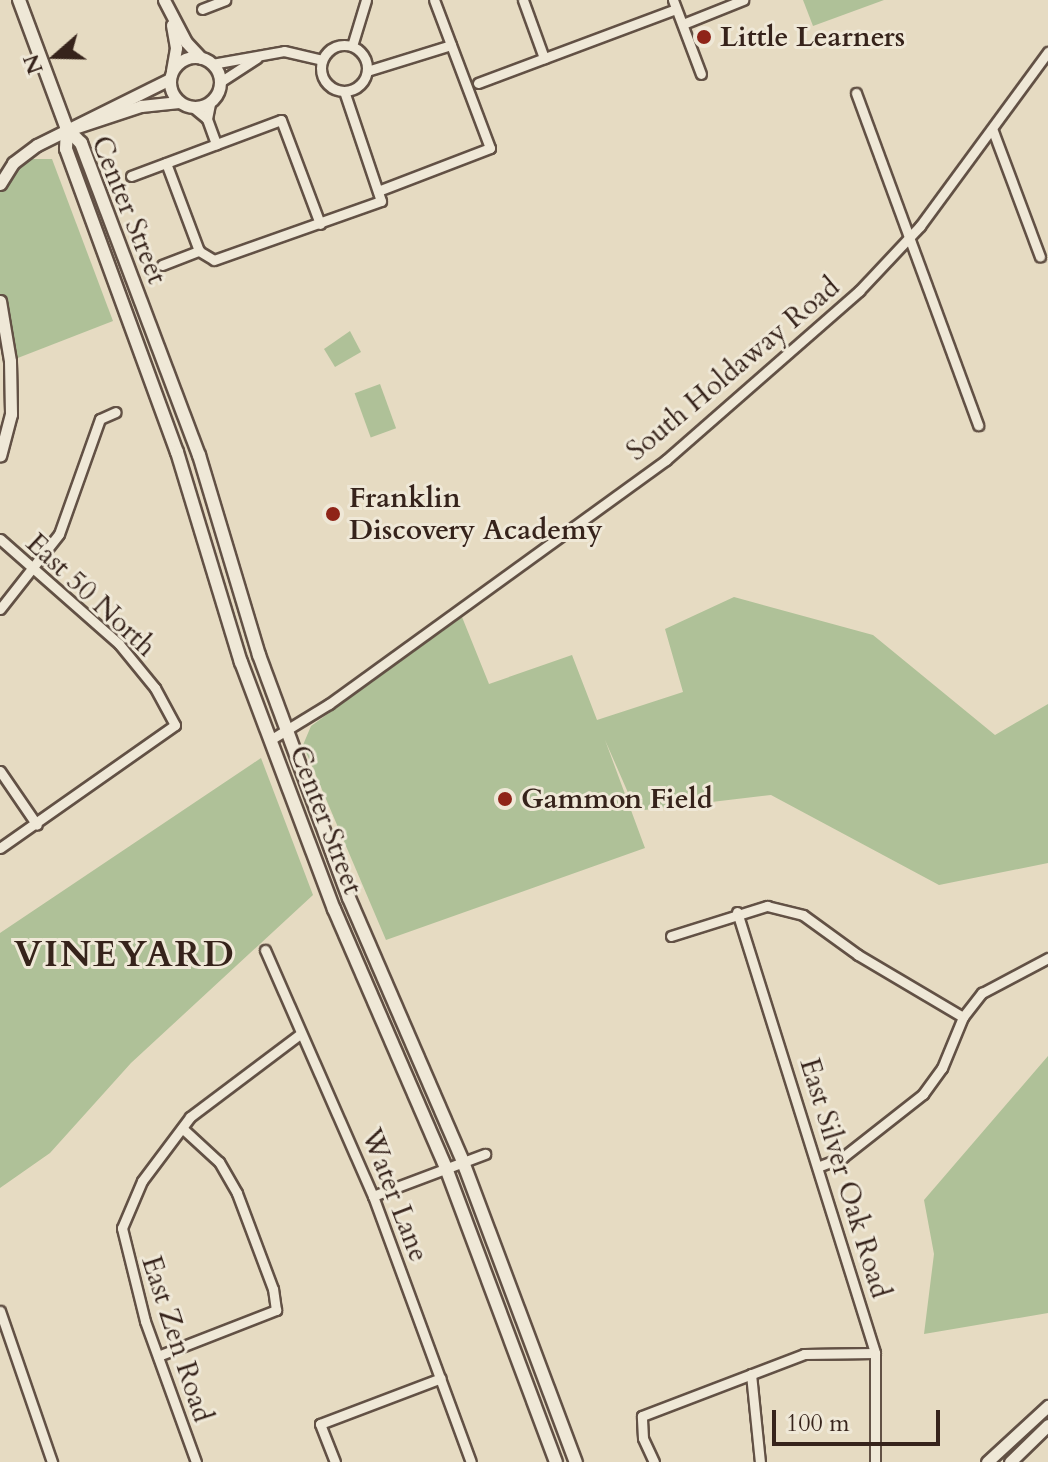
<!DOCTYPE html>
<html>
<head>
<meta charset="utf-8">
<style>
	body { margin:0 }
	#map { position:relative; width:1048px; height:1462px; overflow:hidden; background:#e6dbc2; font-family:Cardo,serif }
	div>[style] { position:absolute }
	.green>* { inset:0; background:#afc198; transform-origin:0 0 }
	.roads { filter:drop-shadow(2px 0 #625145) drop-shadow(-2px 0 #625145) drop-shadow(0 2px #625145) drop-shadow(0 -2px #625145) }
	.minor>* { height:9px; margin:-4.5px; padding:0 4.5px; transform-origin:4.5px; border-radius:4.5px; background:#efe8d7 }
	.minor>.ring { margin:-4.5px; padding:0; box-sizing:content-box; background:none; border:9px solid #efe8d7; border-radius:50% }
	.tertiary>* { height:11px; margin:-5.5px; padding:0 5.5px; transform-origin:5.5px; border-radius:5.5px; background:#efe8d7 }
	.tertiary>.ring { margin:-5.5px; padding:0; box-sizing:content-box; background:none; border:11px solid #efe8d7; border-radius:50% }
	.secondary>* { height:12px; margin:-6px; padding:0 6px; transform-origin:6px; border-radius:6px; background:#efe8d7 }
	.dots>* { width:22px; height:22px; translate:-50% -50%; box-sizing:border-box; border:4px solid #efe8d7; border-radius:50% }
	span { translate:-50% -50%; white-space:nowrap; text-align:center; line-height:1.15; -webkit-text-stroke:6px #efe8d7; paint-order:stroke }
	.poi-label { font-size:28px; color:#36231b; font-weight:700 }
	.left { translate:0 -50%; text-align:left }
	.street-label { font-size:28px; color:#36231b }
	.district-label { font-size:36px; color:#36231b; font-weight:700; letter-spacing:2px }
	.north { position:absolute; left:16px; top:16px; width:80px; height:80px; -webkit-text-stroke:6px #efe8d7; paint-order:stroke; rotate:250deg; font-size:22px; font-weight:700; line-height:32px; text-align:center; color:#36231b }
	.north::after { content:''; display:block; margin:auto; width:28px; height:36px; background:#36231b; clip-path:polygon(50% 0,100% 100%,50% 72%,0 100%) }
	.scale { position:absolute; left:772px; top:1410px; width:168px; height:36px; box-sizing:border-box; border:4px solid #36231b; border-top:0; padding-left:10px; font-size:24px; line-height:28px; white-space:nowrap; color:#36231b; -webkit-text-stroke:6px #efe8d7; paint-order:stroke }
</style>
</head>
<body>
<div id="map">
	<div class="green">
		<i style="clip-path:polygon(803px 0,884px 0,813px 26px)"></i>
		<i style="clip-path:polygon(29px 159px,52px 159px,113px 321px,10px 361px,0 301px,0 184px,13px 163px)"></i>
		<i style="clip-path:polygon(350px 331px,361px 352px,335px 367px,324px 349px)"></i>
		<i style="left:380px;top:384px;width:47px;height:27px;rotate:70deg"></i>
		<i style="clip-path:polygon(734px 597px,873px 635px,995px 735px,1048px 704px,1048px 863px,939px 885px,771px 795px,636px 811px,605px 740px,645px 848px,386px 940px,303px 745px,311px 726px,462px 617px,489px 684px,572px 655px,597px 720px,683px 692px,665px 629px)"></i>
		<i style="clip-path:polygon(261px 758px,313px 895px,131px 1063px,50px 1153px,0 1188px,0 933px)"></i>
		<i style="clip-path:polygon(1048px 1056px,1048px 1313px,924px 1334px,934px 1254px,924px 1200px)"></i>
	</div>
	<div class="roads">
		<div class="minor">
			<i style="left:523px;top:0;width:62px;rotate:70.1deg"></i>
			<i style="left:673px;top:0;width:79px;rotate:69.3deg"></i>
			<i style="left:202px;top:9px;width:25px;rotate:-21deg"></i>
			<i style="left:683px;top:24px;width:65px;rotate:-21.8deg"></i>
			<i class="ring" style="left:321px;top:45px;width:37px;height:37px"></i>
			<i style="left:352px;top:46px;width:48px;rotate:-73.1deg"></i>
			<i style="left:212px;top:64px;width:73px;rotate:-10.2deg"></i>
			<i style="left:284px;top:51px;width:39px;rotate:13deg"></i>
			<i style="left:367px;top:71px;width:88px;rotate:-17.2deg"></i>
			<i style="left:220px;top:82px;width:44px;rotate:-33deg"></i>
			<i style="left:478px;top:83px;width:211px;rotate:-20.5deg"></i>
			<i style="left:856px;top:93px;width:354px;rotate:69.8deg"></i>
			<i style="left:194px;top:108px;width:17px;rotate:40deg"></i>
			<i style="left:207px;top:119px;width:27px;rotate:70deg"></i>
			<i style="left:207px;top:119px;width:16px;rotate:-79deg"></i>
			<i style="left:993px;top:131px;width:134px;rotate:69.5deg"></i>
			<i style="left:166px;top:163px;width:94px;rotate:69.4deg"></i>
			<i style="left:199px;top:251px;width:17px;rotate:31deg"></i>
			<i style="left:214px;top:260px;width:177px;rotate:-19.5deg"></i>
			<i style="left:381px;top:201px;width:116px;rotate:-108.6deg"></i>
			<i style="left:131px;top:176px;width:160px;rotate:-20.5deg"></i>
			<i style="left:281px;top:120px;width:111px;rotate:69.4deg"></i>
			<i style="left:378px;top:191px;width:120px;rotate:-21deg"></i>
			<i style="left:490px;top:148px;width:158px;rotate:-110.7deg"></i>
			<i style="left:162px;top:265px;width:40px;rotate:-21deg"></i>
			<i style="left:0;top:539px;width:159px;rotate:41.4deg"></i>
			<i style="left:119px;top:644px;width:57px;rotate:50.7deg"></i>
			<i style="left:155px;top:688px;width:42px;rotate:61.6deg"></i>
			<i style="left:175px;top:725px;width:214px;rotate:144.9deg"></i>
			<i style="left:0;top:609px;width:95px;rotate:-51.8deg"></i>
			<i style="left:59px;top:534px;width:122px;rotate:-70.4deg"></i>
			<i style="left:100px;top:419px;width:17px;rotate:-24deg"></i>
			<i style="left:270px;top:740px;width:69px;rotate:-31.4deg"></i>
			<i style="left:329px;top:704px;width:416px;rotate:-35.9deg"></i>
			<i style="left:666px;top:460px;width:257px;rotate:-41.2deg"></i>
			<i style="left:859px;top:291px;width:89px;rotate:-46.8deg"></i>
			<i style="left:920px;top:226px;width:216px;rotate:-53.7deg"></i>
			<i style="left:0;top:771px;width:65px;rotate:55.6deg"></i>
			<i style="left:737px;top:912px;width:462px;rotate:72.6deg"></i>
			<i style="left:875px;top:1353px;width:109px;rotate:90deg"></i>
			<i style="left:671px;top:936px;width:101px;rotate:-17.4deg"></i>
			<i style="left:767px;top:906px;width:37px;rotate:14deg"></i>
			<i style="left:803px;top:915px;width:68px;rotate:36deg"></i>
			<i style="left:858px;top:955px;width:122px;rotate:30.6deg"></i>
			<i style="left:265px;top:950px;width:269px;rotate:66.3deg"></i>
			<i style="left:373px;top:1196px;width:283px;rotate:69.8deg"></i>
			<i style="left:820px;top:1166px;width:25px;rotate:-21deg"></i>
			<i style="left:843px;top:1157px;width:102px;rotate:-38.2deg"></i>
			<i style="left:923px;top:1094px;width:32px;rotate:-54deg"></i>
			<i style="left:942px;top:1068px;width:55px;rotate:-67.6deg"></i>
			<i style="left:963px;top:1017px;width:31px;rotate:-52deg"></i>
			<i style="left:982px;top:993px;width:75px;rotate:-27.9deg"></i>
			<i style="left:373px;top:1196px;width:120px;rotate:-20.6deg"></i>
			<i style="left:0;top:1311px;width:160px;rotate:71deg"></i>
			<i style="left:158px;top:1356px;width:127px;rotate:-21.3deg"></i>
			<i style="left:276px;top:1310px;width:21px;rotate:-98deg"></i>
			<i style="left:273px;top:1289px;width:103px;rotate:-110.6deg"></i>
			<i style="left:237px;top:1193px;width:36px;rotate:-120deg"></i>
			<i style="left:219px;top:1162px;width:50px;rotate:-137.4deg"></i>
			<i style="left:751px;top:1374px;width:88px;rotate:84.2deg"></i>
			<i style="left:196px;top:1462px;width:150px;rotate:-109.9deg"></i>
			<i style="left:145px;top:1321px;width:96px;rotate:-103.9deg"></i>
			<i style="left:122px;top:1228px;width:51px;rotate:-66.9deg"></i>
			<i style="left:142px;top:1181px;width:80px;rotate:-53.1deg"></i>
			<i style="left:190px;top:1117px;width:138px;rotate:-37deg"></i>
			<i style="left:335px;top:1462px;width:41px;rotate:-111.5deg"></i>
			<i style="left:320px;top:1424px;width:129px;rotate:-20.8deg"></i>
			<i style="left:654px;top:1462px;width:26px;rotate:-115deg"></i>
			<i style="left:643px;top:1438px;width:22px;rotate:-93deg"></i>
			<i style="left:642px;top:1416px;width:173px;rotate:-20.9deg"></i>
			<i style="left:804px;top:1354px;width:71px;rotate:-0.8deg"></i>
		</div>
		<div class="tertiary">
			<i style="left:164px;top:0;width:47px;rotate:62.4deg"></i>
			<i style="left:186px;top:42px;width:22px;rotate:47deg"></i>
			<i style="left:172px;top:25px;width:23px;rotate:80deg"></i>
			<i style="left:176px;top:48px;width:23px;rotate:100deg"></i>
			<i class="ring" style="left:170px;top:57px;width:39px;height:39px"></i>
			<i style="left:71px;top:129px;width:74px;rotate:-18.2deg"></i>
			<i style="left:141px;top:106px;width:38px;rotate:-6deg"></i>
			<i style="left:0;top:184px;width:25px;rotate:-58deg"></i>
			<i style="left:13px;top:163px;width:30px;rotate:-37deg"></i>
			<i style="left:37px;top:145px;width:148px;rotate:-26.4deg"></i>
			<i style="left:0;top:301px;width:61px;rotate:80.5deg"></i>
			<i style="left:10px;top:361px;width:53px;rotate:88.9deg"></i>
			<i style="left:11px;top:414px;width:43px;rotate:104.7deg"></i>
			<i style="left:987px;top:1462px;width:83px;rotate:-42.6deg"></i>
			<i style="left:1010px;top:1462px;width:53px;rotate:-44.2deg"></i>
		</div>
		<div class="secondary">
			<i style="left:19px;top:0;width:138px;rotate:69.6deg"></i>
			<i style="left:67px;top:129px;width:20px;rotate:93deg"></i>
			<i style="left:66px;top:149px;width:323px;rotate:69.9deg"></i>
			<i style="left:177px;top:452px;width:220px;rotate:73.1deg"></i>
			<i style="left:241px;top:662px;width:264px;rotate:69.4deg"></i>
			<i style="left:334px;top:909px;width:282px;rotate:66.6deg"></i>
			<i style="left:446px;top:1168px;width:314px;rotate:69.5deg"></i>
			<i style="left:67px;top:129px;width:20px;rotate:45deg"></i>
			<i style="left:81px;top:143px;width:334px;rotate:69.3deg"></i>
			<i style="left:199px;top:455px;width:209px;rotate:73.3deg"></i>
			<i style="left:259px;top:655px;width:259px;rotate:69.7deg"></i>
			<i style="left:349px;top:898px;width:288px;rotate:66.6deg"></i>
			<i style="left:463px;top:1162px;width:321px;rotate:69.4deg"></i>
		</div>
	</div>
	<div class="dots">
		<i style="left:704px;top:37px;background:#8f2418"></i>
		<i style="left:333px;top:514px;background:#8f2418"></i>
		<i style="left:505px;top:799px;background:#8f2418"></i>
	</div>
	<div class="poi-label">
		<span class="left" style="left:720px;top:37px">Little Learners</span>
		<span class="left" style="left:349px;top:514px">Franklin<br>Discovery Academy</span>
		<span class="left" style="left:521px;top:799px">Gammon Field</span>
	</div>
	<div class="street-label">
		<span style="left:129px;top:210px;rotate:68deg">Center Street</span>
		<span style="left:733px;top:369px;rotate:-40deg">South Holdaway Road</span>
		<span style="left:91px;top:595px;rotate:43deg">East 50 North</span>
		<span style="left:326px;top:820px;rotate:69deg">Center Street</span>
		<span style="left:845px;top:1178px;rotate:73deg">East Silver Oak Road</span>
		<span style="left:395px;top:1195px;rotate:69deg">Water Lane</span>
		<span style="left:177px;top:1339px;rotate:72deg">East Zen Road</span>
	</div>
	<div class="district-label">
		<span style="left:125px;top:955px">VINEYARD</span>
	</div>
	<div class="north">N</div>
	<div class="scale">100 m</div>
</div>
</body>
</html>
